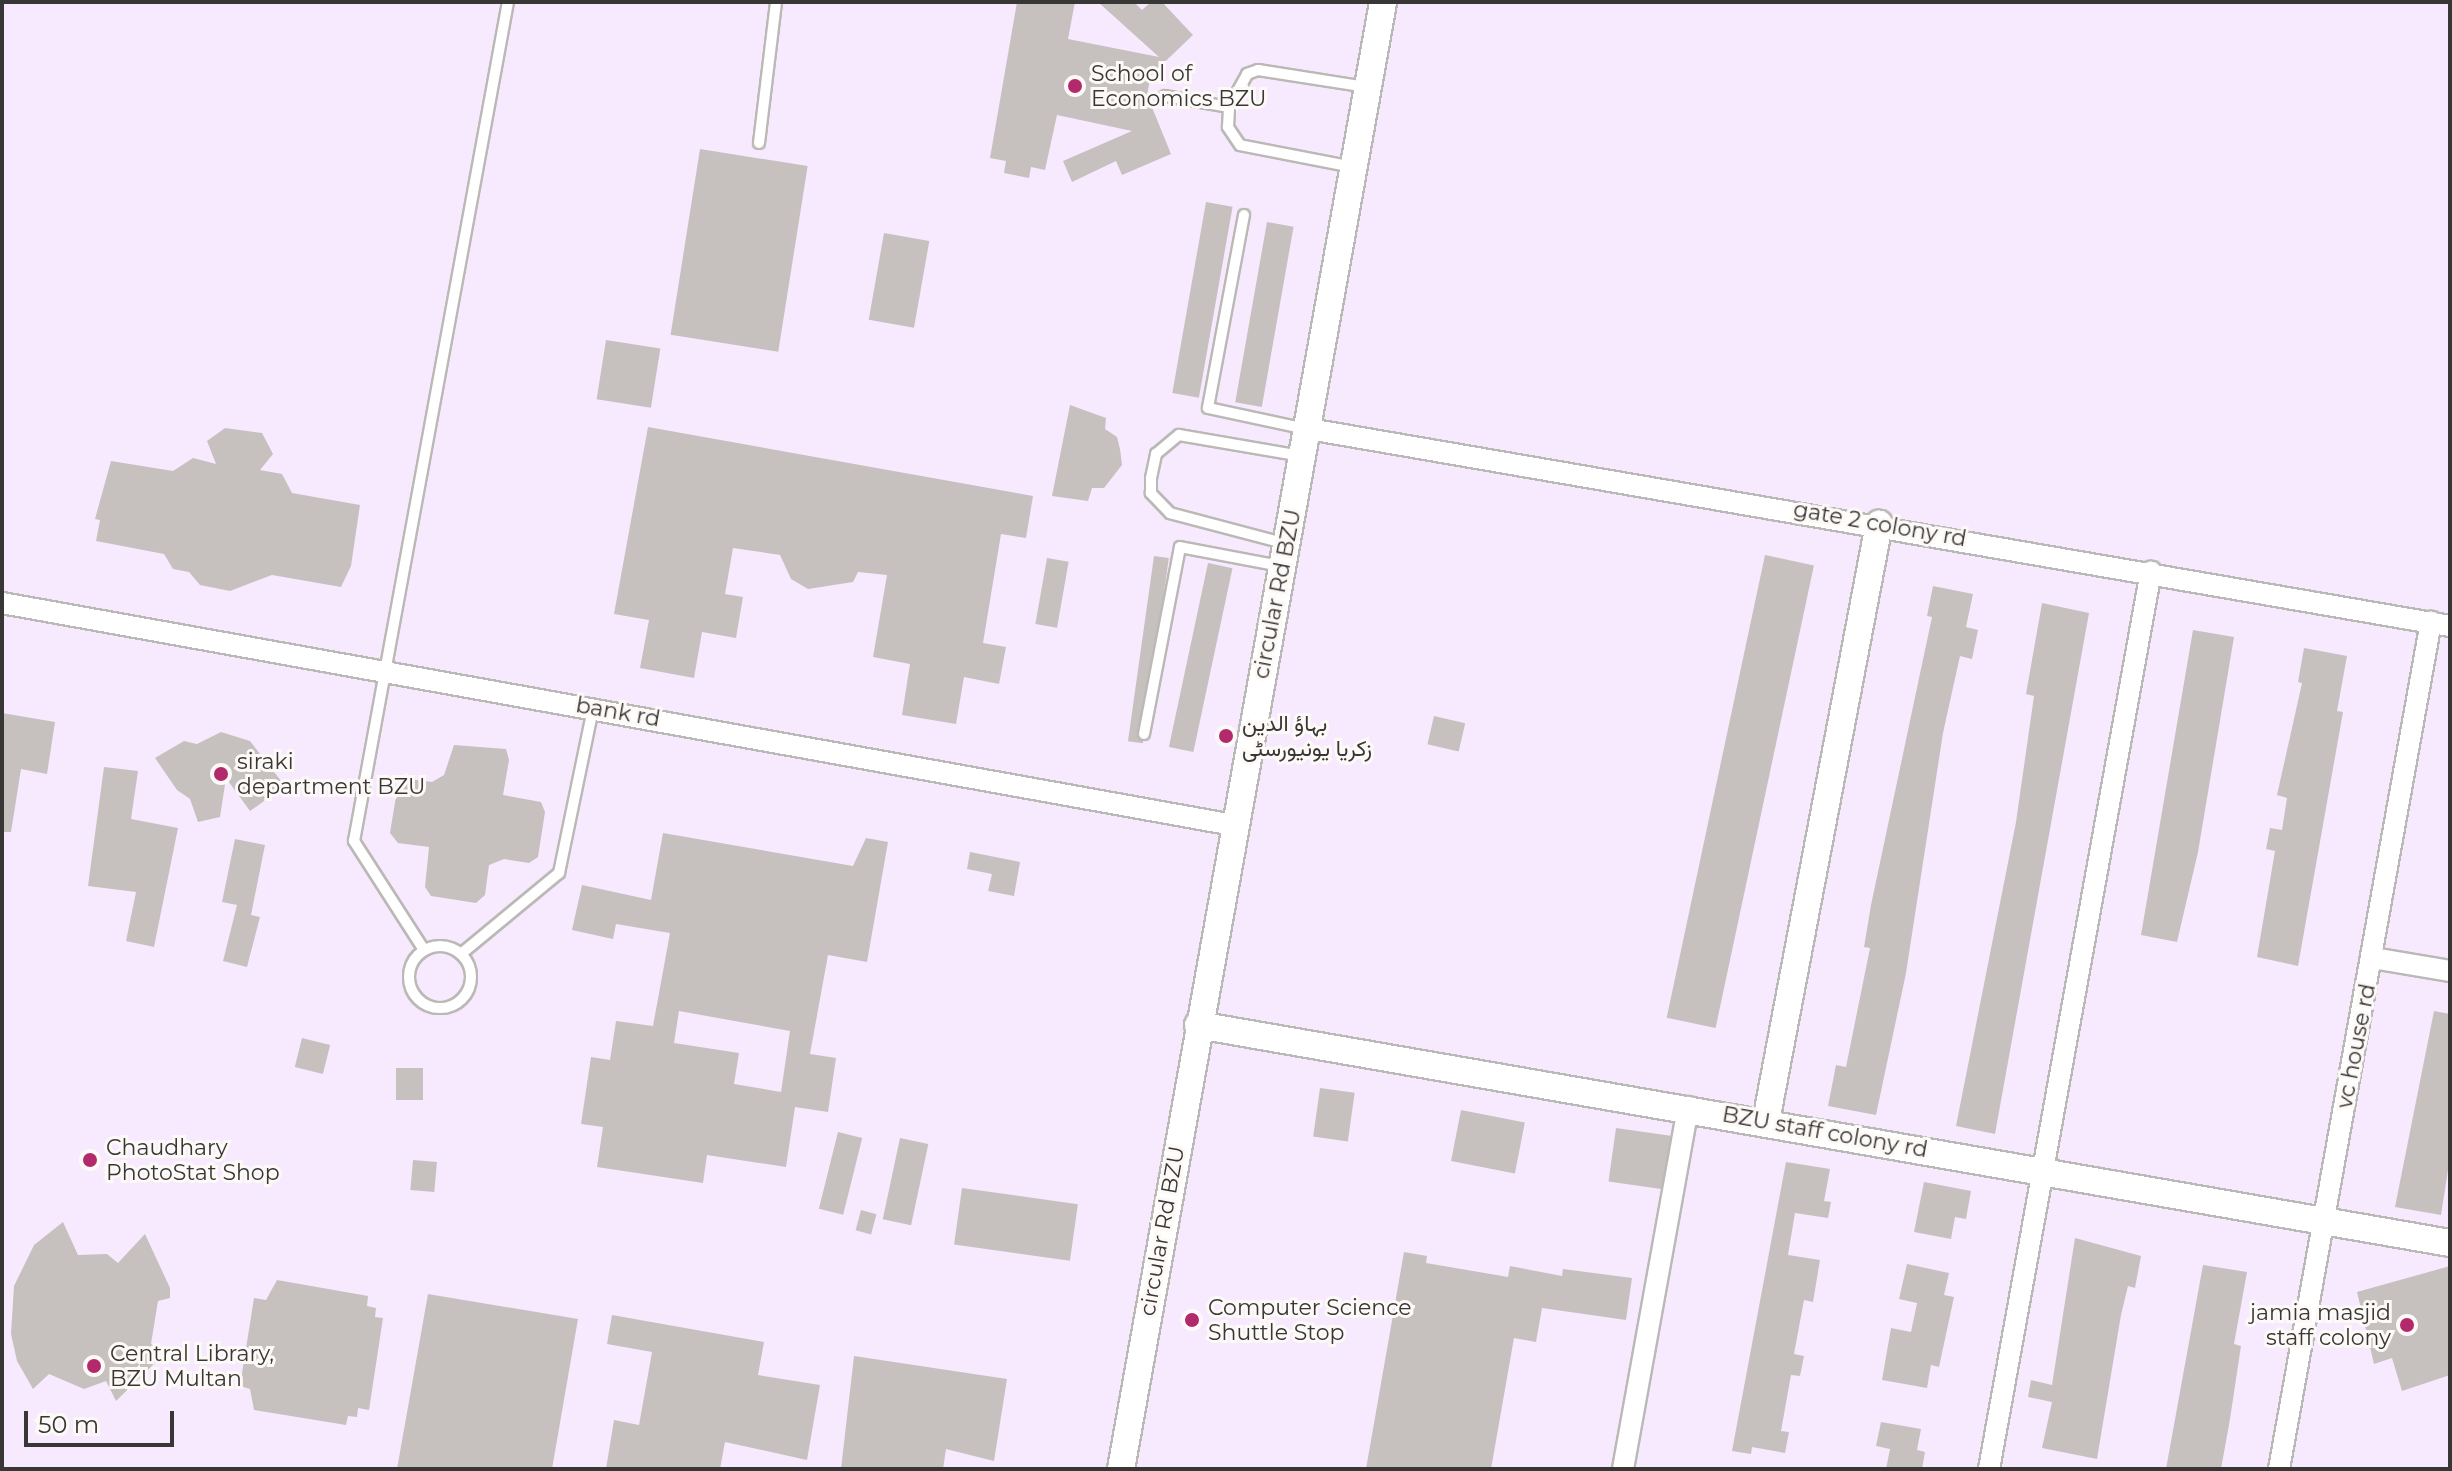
<!DOCTYPE html>
<html>
<head>
<meta charset="utf-8">
<style>
	body { margin:0 }
	#map { position:relative; width:2452px; height:1471px; overflow:hidden; background:#fcf9f6; font-family:Montserrat,Vazirmatn,sans-serif }
	div>[style] { position:absolute }
	.education>* { inset:0; background:#f7eaff; transform-origin:0 0 }
	.building>* { inset:0; background:#c6c1bf; transform-origin:0 0 }
	.roads { filter:drop-shadow(2px 0 #bbb9b5) drop-shadow(-2px 0 #bbb9b5) drop-shadow(0 2px #bbb9b5) drop-shadow(0 -2px #bbb9b5) }
	.service>* { height:10px; margin:-5px; padding:0 5px; transform-origin:5px; border-radius:5px; background:#fff }
	.service>.ring { margin:-5px; padding:0; box-sizing:content-box; background:none; border:10px solid #fff; border-radius:50% }
	.minor>* { height:20px; margin:-10px; padding:0 10px; transform-origin:10px; border-radius:10px; background:#fff }
	.tertiary>* { height:26px; margin:-13px; padding:0 13px; transform-origin:13px; border-radius:13px; background:#fff }
	.dots>* { width:22px; height:22px; translate:-50% -50%; box-sizing:border-box; border:4px solid #fcf9f6; border-radius:50% }
	span { translate:-50% -50%; white-space:nowrap; text-align:center; line-height:1.15; -webkit-text-stroke:6px #fcf9f6; paint-order:stroke }
	.poi-label { font-size:22px; color:#383736 }
	.left { translate:0 -50%; text-align:left }
	.right { translate:-100% -50%; text-align:right }
	.street-label { font-size:22px; color:#383736 }
	.frame { position:absolute; inset:0; border:4px solid #383736; pointer-events:none }
	.scale { position:absolute; left:24px; top:1411px; width:150px; height:36px; box-sizing:border-box; border:4px solid #383736; border-top:0; padding-left:10px; font-size:24px; line-height:28px; white-space:nowrap; color:#383736; -webkit-text-stroke:6px #fcf9f6; paint-order:stroke }
</style>
</head>
<body>
<div id="map">
	<div class="education">
		<i style="left:2px;top:2px;width:2448px;height:1467px"></i>
	</div>
	<div class="building">
		<i style="clip-path:polygon(1017px 2px,1075px 2px,1068px 39px,1159px 57px,1098px 2px,1134px 2px,1142px 10px,1151px 2px,1162px 2px,1193px 35px,1151px 75px,1147px 95px,1171px 154px,1122px 175px,1116px 161px,1072px 182px,1063px 161px,1132px 131px,1057px 115px,1045px 170px,1031px 167px,1029px 178px,1004px 173px,1006px 161px,990px 158px)"></i>
		<i style="left:700px;top:149px;width:109px;height:188px;rotate:9deg"></i>
		<i style="left:1206px;top:202px;width:27px;height:194px;rotate:10deg"></i>
		<i style="left:1267px;top:222px;width:27px;height:183px;rotate:10deg"></i>
		<i style="left:884px;top:233px;width:46px;height:88px;rotate:10deg"></i>
		<i style="left:606px;top:340px;width:55px;height:60px;rotate:9deg"></i>
		<i style="clip-path:polygon(1070px 405px,1106px 418px,1105px 429px,1117px 437px,1120px 449px,1122px 465px,1104px 488px,1092px 488px,1088px 501px,1052px 496px)"></i>
		<i style="clip-path:polygon(648px 427px,1033px 496px,1026px 538px,1001px 534px,983px 643px,1006px 647px,999px 684px,964px 677px,956px 724px,902px 715px,910px 664px,873px 657px,887px 575px,858px 572px,853px 582px,808px 589px,791px 579px,780px 555px,733px 548px,725px 594px,743px 597px,736px 638px,702px 632px,694px 678px,640px 668px,649px 620px,614px 614px)"></i>
		<i style="clip-path:polygon(225px 428px,262px 433px,273px 454px,260px 470px,282px 474px,292px 493px,360px 505px,351px 566px,341px 587px,272px 575px,230px 591px,200px 585px,189px 572px,173px 569px,164px 554px,96px 541px,100px 520px,95px 519px,111px 461px,173px 471px,193px 458px,216px 464px,207px 441px)"></i>
		<i style="left:1765px;top:555px;width:50px;height:473px;rotate:12deg"></i>
		<i style="left:1154px;top:556px;width:15px;height:187px;rotate:8deg"></i>
		<i style="left:1047px;top:558px;width:22px;height:67px;rotate:10deg"></i>
		<i style="left:1208px;top:563px;width:25px;height:188px;rotate:12deg"></i>
		<i style="clip-path:polygon(1933px 586px,1973px 594px,1966px 627px,1978px 630px,1972px 659px,1960px 656px,1943px 733px,1906px 973px,1876px 1115px,1828px 1106px,1836px 1065px,1846px 1067px,1870px 948px,1864px 947px,1871px 905px,1932px 617px,1927px 616px)"></i>
		<i style="clip-path:polygon(2042px 603px,2089px 613px,1995px 1134px,1956px 1126px,2016px 822px,2034px 696px,2026px 694px)"></i>
		<i style="clip-path:polygon(2193px 630px,2234px 637px,2198px 852px,2177px 942px,2141px 935px)"></i>
		<i style="clip-path:polygon(2304px 648px,2347px 656px,2337px 711px,2343px 712px,2298px 966px,2257px 957px,2275px 851px,2266px 849px,2270px 828px,2282px 830px,2287px 798px,2277px 795px,2302px 683px,2298px 682px)"></i>
		<i style="clip-path:polygon(2px 713px,55px 722px,47px 774px,21px 769px,11px 832px,2px 832px)"></i>
		<i style="left:1434px;top:716px;width:32px;height:29px;rotate:13deg"></i>
		<i style="clip-path:polygon(221px 732px,250px 741px,285px 786px,250px 811px,226px 778px,220px 817px,198px 822px,190px 799px,177px 790px,155px 758px,184px 741px,197px 744px)"></i>
		<i style="clip-path:polygon(454px 745px,506px 749px,509px 760px,503px 795px,541px 802px,545px 812px,538px 857px,529px 863px,504px 859px,489px 865px,485px 895px,476px 903px,431px 896px,425px 887px,429px 847px,398px 843px,390px 833px,398px 784px,409px 779px,432px 782px,444px 775px)"></i>
		<i style="clip-path:polygon(104px 767px,138px 771px,131px 819px,178px 828px,154px 947px,126px 941px,136px 892px,88px 886px)"></i>
		<i style="clip-path:polygon(evenodd,663px 833px,853px 866px,866px 838px,888px 842px,867px 962px,828px 955px,810px 1054px,836px 1058px,828px 1112px,795px 1107px,786px 1167px,707px 1155px,703px 1183px,597px 1167px,603px 1127px,581px 1124px,591px 1057px,610px 1060px,616px 1021px,653px 1026px,670px 933px,616px 924px,613px 939px,572px 930px,582px 885px,651px 900px,663px 833px,679px 1011px,790px 1031px,781px 1092px,734px 1084px,739px 1053px,674px 1043px,679px 1011px)"></i>
		<i style="clip-path:polygon(235px 839px,265px 845px,251px 915px,260px 917px,247px 967px,223px 961px,237px 905px,222px 902px)"></i>
		<i style="clip-path:polygon(970px 852px,1020px 862px,1014px 896px,988px 891px,992px 874px,967px 869px)"></i>
		<i style="clip-path:polygon(2434px 1011px,2450px 1014px,2450px 1157px,2441px 1215px,2395px 1207px)"></i>
		<i style="left:302px;top:1038px;width:29px;height:30px;rotate:14deg"></i>
		<i style="left:396px;top:1068px;width:27px;height:32px"></i>
		<i style="left:1320px;top:1088px;width:35px;height:49px;rotate:8deg"></i>
		<i style="left:1461px;top:1110px;width:65px;height:52px;rotate:11deg"></i>
		<i style="left:1616px;top:1128px;width:55px;height:54px;rotate:8deg"></i>
		<i style="left:838px;top:1132px;width:25px;height:79px;rotate:14deg"></i>
		<i style="left:900px;top:1138px;width:29px;height:83px;rotate:12deg"></i>
		<i style="left:413px;top:1160px;width:24px;height:30px;rotate:5deg"></i>
		<i style="clip-path:polygon(1786px 1162px,1830px 1169px,1824px 1201px,1831px 1202px,1828px 1218px,1795px 1213px,1788px 1255px,1820px 1260px,1813px 1302px,1804px 1300px,1794px 1354px,1804px 1356px,1800px 1376px,1791px 1375px,1781px 1431px,1789px 1432px,1785px 1453px,1752px 1447px,1751px 1454px,1732px 1451px)"></i>
		<i style="clip-path:polygon(1924px 1182px,1971px 1191px,1966px 1219px,1955px 1217px,1951px 1239px,1914px 1232px)"></i>
		<i style="left:962px;top:1188px;width:117px;height:57px;rotate:8deg"></i>
		<i style="left:861px;top:1210px;width:16px;height:21px;rotate:15deg"></i>
		<i style="clip-path:polygon(63px 1222px,78px 1255px,107px 1254px,118px 1263px,145px 1234px,170px 1288px,170px 1298px,158px 1301px,151px 1344px,160px 1350px,157px 1361px,116px 1401px,106px 1381px,84px 1389px,49px 1374px,33px 1389px,17px 1361px,11px 1334px,14px 1286px,34px 1245px)"></i>
		<i style="clip-path:polygon(2075px 1238px,2141px 1256px,2135px 1288px,2128px 1286px,2121px 1315px,2097px 1459px,2042px 1448px,2052px 1402px,2028px 1397px,2031px 1380px,2052px 1385px)"></i>
		<i style="clip-path:polygon(1404px 1252px,1427px 1256px,1426px 1263px,1508px 1277px,1510px 1266px,1562px 1276px,1563px 1269px,1632px 1278px,1626px 1320px,1542px 1308px,1536px 1342px,1514px 1338px,1491px 1469px,1366px 1469px)"></i>
		<i style="clip-path:polygon(1907px 1264px,1949px 1273px,1944px 1295px,1954px 1297px,1939px 1367px,1931px 1365px,1927px 1388px,1882px 1380px,1891px 1328px,1911px 1332px,1917px 1303px,1899px 1299px)"></i>
		<i style="clip-path:polygon(2203px 1265px,2247px 1272px,2234px 1344px,2241px 1346px,2230px 1419px,2221px 1469px,2166px 1469px)"></i>
		<i style="clip-path:polygon(2450px 1266px,2450px 1375px,2402px 1391px,2392px 1358px,2374px 1364px,2357px 1292px)"></i>
		<i style="clip-path:polygon(277px 1280px,368px 1296px,367px 1306px,376px 1308px,375px 1317px,383px 1318px,369px 1410px,358px 1408px,357px 1417px,348px 1416px,346px 1425px,254px 1410px,250px 1389px,240px 1386px,254px 1298px,266px 1300px)"></i>
		<i style="clip-path:polygon(428px 1294px,578px 1319px,552px 1469px,397px 1469px)"></i>
		<i style="clip-path:polygon(612px 1315px,764px 1342px,758px 1375px,820px 1385px,807px 1460px,725px 1442px,720px 1469px,606px 1469px,614px 1420px,639px 1425px,652px 1352px,607px 1344px)"></i>
		<i style="clip-path:polygon(854px 1356px,1007px 1379px,994px 1461px,946px 1449px,943px 1469px,841px 1469px)"></i>
		<i style="clip-path:polygon(1881px 1422px,1921px 1429px,1917px 1450px,1925px 1452px,1922px 1469px,1886px 1469px,1890px 1449px,1876px 1446px)"></i>
	</div>
	<div class="roads">
		<div class="service">
			<i style="left:1165px;top:96px;width:65px;rotate:9.8deg"></i>
			<i style="left:759px;top:143px;width:142px;rotate:-83.1deg"></i>
			<i style="left:1353px;top:167px;width:115px;rotate:-169deg"></i>
			<i style="left:1240px;top:145px;width:22px;rotate:-124deg"></i>
			<i style="left:1228px;top:127px;width:20px;rotate:-87deg"></i>
			<i style="left:1229px;top:107px;width:38px;rotate:-61deg"></i>
			<i style="left:1247px;top:74px;width:12px;rotate:-20deg"></i>
			<i style="left:1258px;top:70px;width:109px;rotate:8.9deg"></i>
			<i style="left:1244px;top:215px;width:196px;rotate:100.6deg"></i>
			<i style="left:1208px;top:408px;width:101px;rotate:12deg"></i>
			<i style="left:1287px;top:544px;width:121px;rotate:-165.2deg"></i>
			<i style="left:1170px;top:513px;width:28px;rotate:-134deg"></i>
			<i style="left:1151px;top:493px;width:15px;rotate:-90deg"></i>
			<i style="left:1151px;top:478px;width:25px;rotate:-78deg"></i>
			<i style="left:1156px;top:454px;width:30px;rotate:-40deg"></i>
			<i style="left:1179px;top:435px;width:125px;rotate:9.7deg"></i>
			<i style="left:1144px;top:734px;width:190px;rotate:-79.1deg"></i>
			<i style="left:1180px;top:547px;width:103px;rotate:10.7deg"></i>
			<i class="ring" style="left:409px;top:946px;width:52px;height:52px"></i>
			<i style="left:424px;top:950px;width:130px;rotate:-122.7deg"></i>
			<i style="left:354px;top:841px;width:853px;rotate:-79.6deg"></i>
			<i style="left:461px;top:954px;width:127px;rotate:-39.6deg"></i>
			<i style="left:559px;top:873px;width:167px;rotate:-78.3deg"></i>
		</div>
		<div class="minor">
			<i style="left:1309px;top:429px;width:1158px;rotate:9.8deg"></i>
			<i style="left:2px;top:603px;width:1251px;rotate:10.22deg"></i>
			<i style="left:2373px;top:958px;width:78px;rotate:9.6deg"></i>
			<i style="left:1623px;top:1469px;width:368px;rotate:-79.8deg"></i>
			<i style="left:1989px;top:1469px;width:912px;rotate:-79.77deg"></i>
			<i style="left:2279px;top:1469px;width:861px;rotate:-79.83deg"></i>
		</div>
		<div class="tertiary">
			<i style="left:1198px;top:1025px;width:1271px;rotate:9.88deg"></i>
			<i style="left:1766px;top:1121px;width:608px;rotate:-79.28deg"></i>
			<i style="left:1121px;top:1469px;width:1490px;rotate:-79.87deg"></i>
		</div>
	</div>
	<div class="dots">
		<i style="left:1075px;top:86px;background:#b22a6b"></i>
		<i style="left:1226px;top:736px;background:#b22a6b"></i>
		<i style="left:221px;top:774px;background:#b22a6b"></i>
		<i style="left:90px;top:1160px;background:#b22a6b"></i>
		<i style="left:1192px;top:1320px;background:#b22a6b"></i>
		<i style="left:2407px;top:1325px;background:#b22a6b"></i>
		<i style="left:94px;top:1366px;background:#b22a6b"></i>
	</div>
	<div class="poi-label">
		<span class="left" style="left:1091px;top:86px">School of<br>Economics BZU</span>
		<span class="left" style="left:1242px;top:736px">بہاؤ الدین<br>زکریا یونیورسٹی</span>
		<span class="left" style="left:237px;top:774px">siraki<br>department BZU</span>
		<span class="left" style="left:106px;top:1160px">Chaudhary<br>PhotoStat Shop</span>
		<span class="left" style="left:1208px;top:1320px">Computer Science<br>Shuttle Stop</span>
		<span class="right" style="left:2391px;top:1325px">jamia masjid<br>staff colony</span>
		<span class="left" style="left:110px;top:1366px">Central Library,<br>BZU Multan</span>
	</div>
	<div class="street-label">
		<span style="left:1880px;top:524px;rotate:10deg">gate 2 colony rd</span>
		<span style="left:1277px;top:594px;rotate:-79deg">circular Rd BZU</span>
		<span style="left:618px;top:712px;rotate:10deg">bank rd</span>
		<span style="left:2356px;top:1046px;rotate:-79deg">vc house rd</span>
		<span style="left:1825px;top:1132px;rotate:10deg">BZU staff colony rd</span>
		<span style="left:1162px;top:1231px;rotate:-80deg">circular Rd BZU</span>
	</div>
	<div class="frame"></div>
	<div class="scale">50 m</div>
</div>
</body>
</html>
